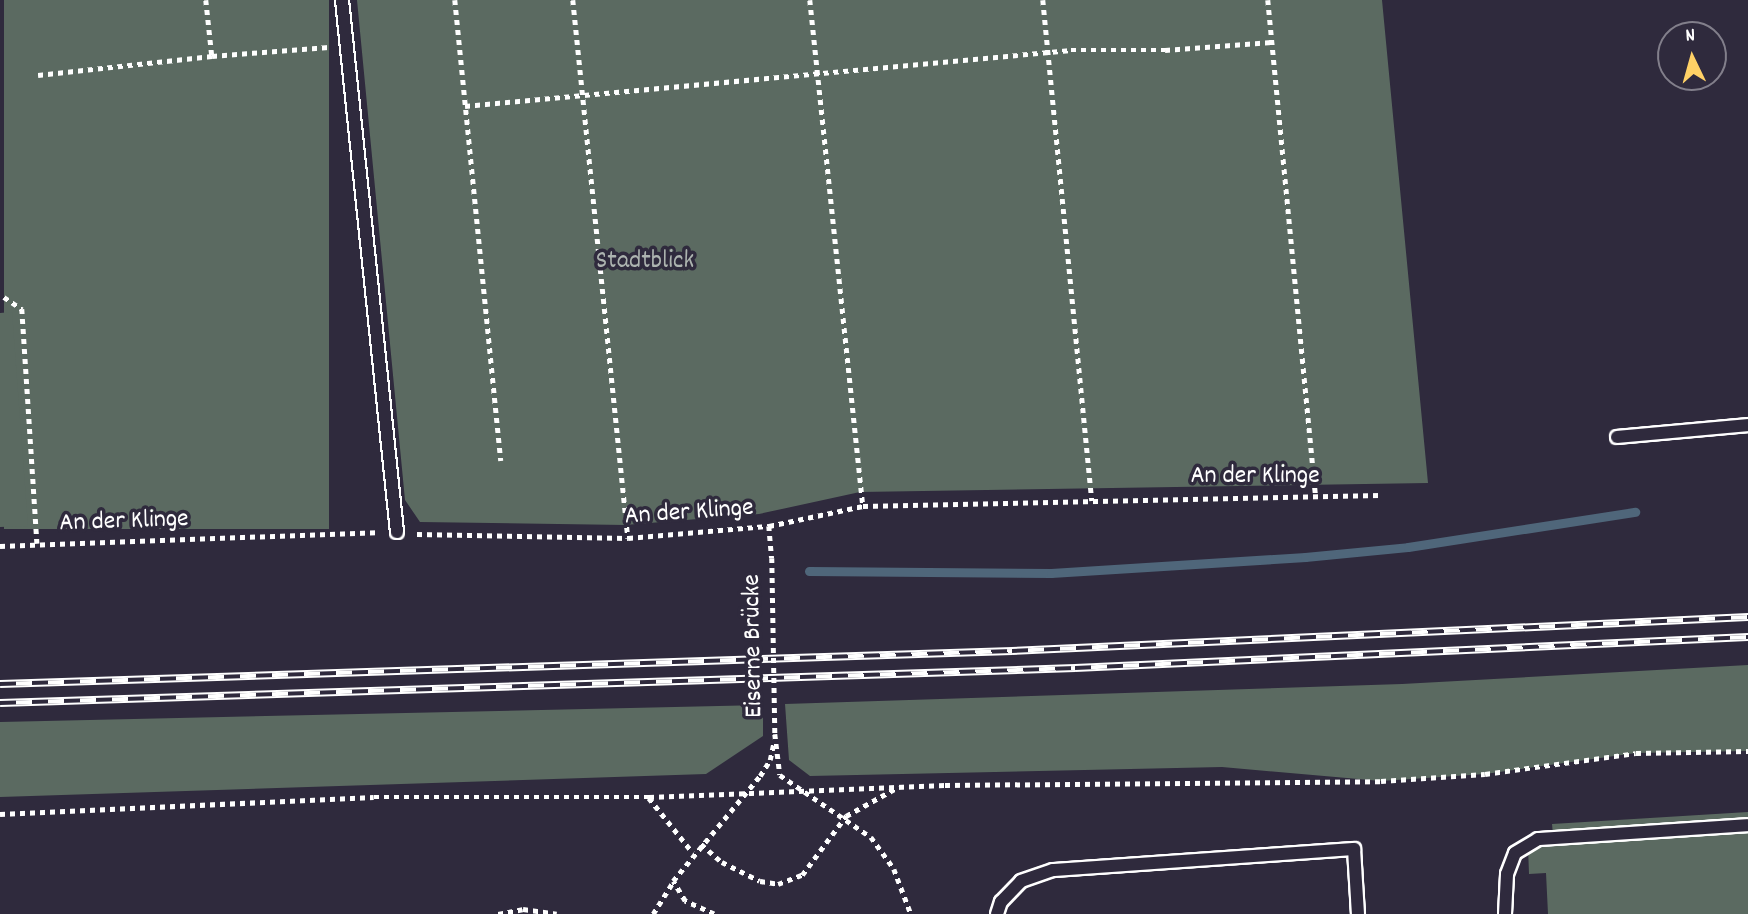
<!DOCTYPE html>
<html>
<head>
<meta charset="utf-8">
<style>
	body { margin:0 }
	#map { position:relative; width:1748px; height:914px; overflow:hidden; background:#2f2a3d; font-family:Dekko,sans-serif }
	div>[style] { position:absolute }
	.green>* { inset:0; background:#5b6a61; transform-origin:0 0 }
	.stream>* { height:9px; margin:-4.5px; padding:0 4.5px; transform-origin:4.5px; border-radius:4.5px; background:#4f667a }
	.path>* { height:4.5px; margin-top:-2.25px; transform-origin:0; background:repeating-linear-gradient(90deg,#fff 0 5px,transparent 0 10px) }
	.roads { filter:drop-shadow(2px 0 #fff) drop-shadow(-2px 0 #fff) drop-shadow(0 2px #fff) drop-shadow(0 -2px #fff) }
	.lane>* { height:12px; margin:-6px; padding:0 6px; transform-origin:6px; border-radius:6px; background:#2f2a3d }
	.rail>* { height:8px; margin-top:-4px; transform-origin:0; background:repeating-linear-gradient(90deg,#2f2a3d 0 16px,#fff 0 32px); box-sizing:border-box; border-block:2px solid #fff }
	.path-bridge>* { height:4.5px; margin-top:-2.25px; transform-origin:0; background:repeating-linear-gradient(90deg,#fff 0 5px,transparent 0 10px) }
	span { translate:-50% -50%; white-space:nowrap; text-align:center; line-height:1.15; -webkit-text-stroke:7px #2f2a3d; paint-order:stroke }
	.park-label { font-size:26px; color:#adb4b0 }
	.street-label { font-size:26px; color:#fff }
	.north { position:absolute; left:1657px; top:21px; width:70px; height:70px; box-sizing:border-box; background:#2f2a3d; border:2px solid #827f8b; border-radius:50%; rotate:355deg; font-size:19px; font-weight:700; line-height:28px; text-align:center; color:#fff }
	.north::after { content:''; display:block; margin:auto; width:24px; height:32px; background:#ffd166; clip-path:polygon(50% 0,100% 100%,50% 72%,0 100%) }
</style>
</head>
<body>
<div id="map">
	<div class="green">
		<i style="left:4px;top:0;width:325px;height:529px"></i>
		<i style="clip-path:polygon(357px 0,1382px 0,1428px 483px,860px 492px,759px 514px,625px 525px,420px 522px,405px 500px)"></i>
		<i style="clip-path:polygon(12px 312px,28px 526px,0 527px,0 313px)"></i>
		<i style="clip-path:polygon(1748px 665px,1748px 751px,1636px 753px,1485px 774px,1381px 781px,1222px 767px,810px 776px,789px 760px,785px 704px,1402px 684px)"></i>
		<i style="clip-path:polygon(763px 705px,763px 736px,706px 774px,0 797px,0 722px)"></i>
		<i style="clip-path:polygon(1748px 812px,1748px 914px,1548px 914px,1546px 873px,1529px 874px,1528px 847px,1554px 846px,1552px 824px)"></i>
	</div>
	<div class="stream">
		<i style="left:809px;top:571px;width:242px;rotate:0.5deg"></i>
		<i style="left:1051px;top:573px;width:255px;rotate:-3.6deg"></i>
		<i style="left:1305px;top:557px;width:103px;rotate:-5.5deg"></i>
		<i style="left:1408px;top:547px;width:230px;rotate:-8.8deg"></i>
	</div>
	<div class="path">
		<i style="left:206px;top:0;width:56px;rotate:83.9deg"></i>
		<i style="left:212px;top:56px;width:117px;rotate:-4.4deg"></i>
		<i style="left:455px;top:0;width:463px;rotate:84.3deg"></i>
		<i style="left:573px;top:0;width:541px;rotate:84.16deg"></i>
		<i style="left:810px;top:0;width:509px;rotate:84.02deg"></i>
		<i style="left:1043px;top:0;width:503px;rotate:84.41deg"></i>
		<i style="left:1268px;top:0;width:499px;rotate:84.5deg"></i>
		<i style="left:38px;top:75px;width:175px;rotate:-6.2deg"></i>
		<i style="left:465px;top:106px;width:609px;rotate:-5.28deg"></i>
		<i style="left:1071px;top:50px;width:94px"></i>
		<i style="left:1165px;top:50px;width:107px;rotate:-4.3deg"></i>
		<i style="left:4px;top:297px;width:22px;rotate:34deg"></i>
		<i style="left:22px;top:309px;width:235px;rotate:86.3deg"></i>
		<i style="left:769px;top:526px;width:32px;rotate:85deg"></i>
		<i style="left:417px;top:534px;width:211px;rotate:1.1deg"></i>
		<i style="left:628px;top:538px;width:142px;rotate:-4.9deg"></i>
		<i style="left:769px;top:526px;width:96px;rotate:-12deg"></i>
		<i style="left:863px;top:506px;width:517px;rotate:-1.22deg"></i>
		<i style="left:0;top:546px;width:377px;rotate:-2.1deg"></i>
		<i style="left:775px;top:734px;width:41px;rotate:83deg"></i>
		<i style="left:780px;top:775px;width:110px;rotate:34.3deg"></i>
		<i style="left:871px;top:837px;width:39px;rotate:54deg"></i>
		<i style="left:894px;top:869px;width:48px;rotate:69.3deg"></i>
		<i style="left:649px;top:798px;width:70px;rotate:51.3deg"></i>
		<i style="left:0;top:814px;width:374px;rotate:-2.6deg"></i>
		<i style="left:374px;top:797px;width:275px"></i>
		<i style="left:649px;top:797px;width:296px;rotate:-2.3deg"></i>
		<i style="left:945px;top:785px;width:436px;rotate:-0.5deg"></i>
		<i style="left:1381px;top:781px;width:104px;rotate:-3.9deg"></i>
		<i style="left:1485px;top:774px;width:152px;rotate:-7.9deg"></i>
		<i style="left:1636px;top:753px;width:112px;rotate:-1deg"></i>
		<i style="left:701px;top:844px;width:28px;rotate:41deg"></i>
		<i style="left:722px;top:862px;width:42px;rotate:26.6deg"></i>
		<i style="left:760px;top:881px;width:18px;rotate:9deg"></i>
		<i style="left:778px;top:884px;width:26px;rotate:-21deg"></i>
		<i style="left:802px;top:875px;width:74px;rotate:-53.3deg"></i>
		<i style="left:846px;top:816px;width:60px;rotate:-29.1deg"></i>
		<i style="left:498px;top:914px;width:25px;rotate:-11deg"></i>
		<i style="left:523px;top:909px;width:34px;rotate:8deg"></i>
		<i style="left:653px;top:914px;width:38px;rotate:-58deg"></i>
		<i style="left:714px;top:914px;width:32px;rotate:-156deg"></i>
		<i style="left:685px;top:901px;width:23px;rotate:-121deg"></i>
		<i style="left:673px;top:881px;width:136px;rotate:-50.4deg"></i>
		<i style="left:760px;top:776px;width:19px;rotate:-58deg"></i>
		<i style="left:770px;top:760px;width:19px;rotate:-78deg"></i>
	</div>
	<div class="roads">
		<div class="lane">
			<i style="left:342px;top:0;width:535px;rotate:84.1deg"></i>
			<i style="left:1617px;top:437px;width:132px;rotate:-5.2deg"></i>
			<i style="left:997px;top:914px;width:13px;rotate:-72deg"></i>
			<i style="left:1001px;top:902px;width:29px;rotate:-46deg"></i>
			<i style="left:1021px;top:881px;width:34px;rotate:-19deg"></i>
			<i style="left:1053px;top:870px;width:302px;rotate:-4deg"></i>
			<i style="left:1354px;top:849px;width:65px;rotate:86.5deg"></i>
			<i style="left:1505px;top:914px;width:40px;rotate:-87.1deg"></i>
			<i style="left:1507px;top:874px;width:22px;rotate:-69deg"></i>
			<i style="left:1515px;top:853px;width:27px;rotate:-31deg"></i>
			<i style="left:1538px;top:839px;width:210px;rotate:-3.8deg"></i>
		</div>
	</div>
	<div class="rail">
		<i style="left:0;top:684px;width:1013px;rotate:-1.87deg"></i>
		<i style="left:1012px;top:651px;width:737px;rotate:-2.64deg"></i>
		<i style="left:0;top:703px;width:1076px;rotate:-1.86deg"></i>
		<i style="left:1075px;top:668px;width:674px;rotate:-2.64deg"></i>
	</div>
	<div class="path-bridge">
		<i style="left:772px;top:558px;width:176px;rotate:89deg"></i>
	</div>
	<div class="park-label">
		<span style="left:645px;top:262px">Stadtblick</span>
	</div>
	<div class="street-label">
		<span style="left:1255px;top:477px">An der Klinge</span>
		<span style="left:689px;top:513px;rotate:-4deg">An der Klinge</span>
		<span style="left:124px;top:522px;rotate:-2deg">An der Klinge</span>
		<span style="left:754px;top:646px;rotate:-91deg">Eiserne Brücke</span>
	</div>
	<div class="north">N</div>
</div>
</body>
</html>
